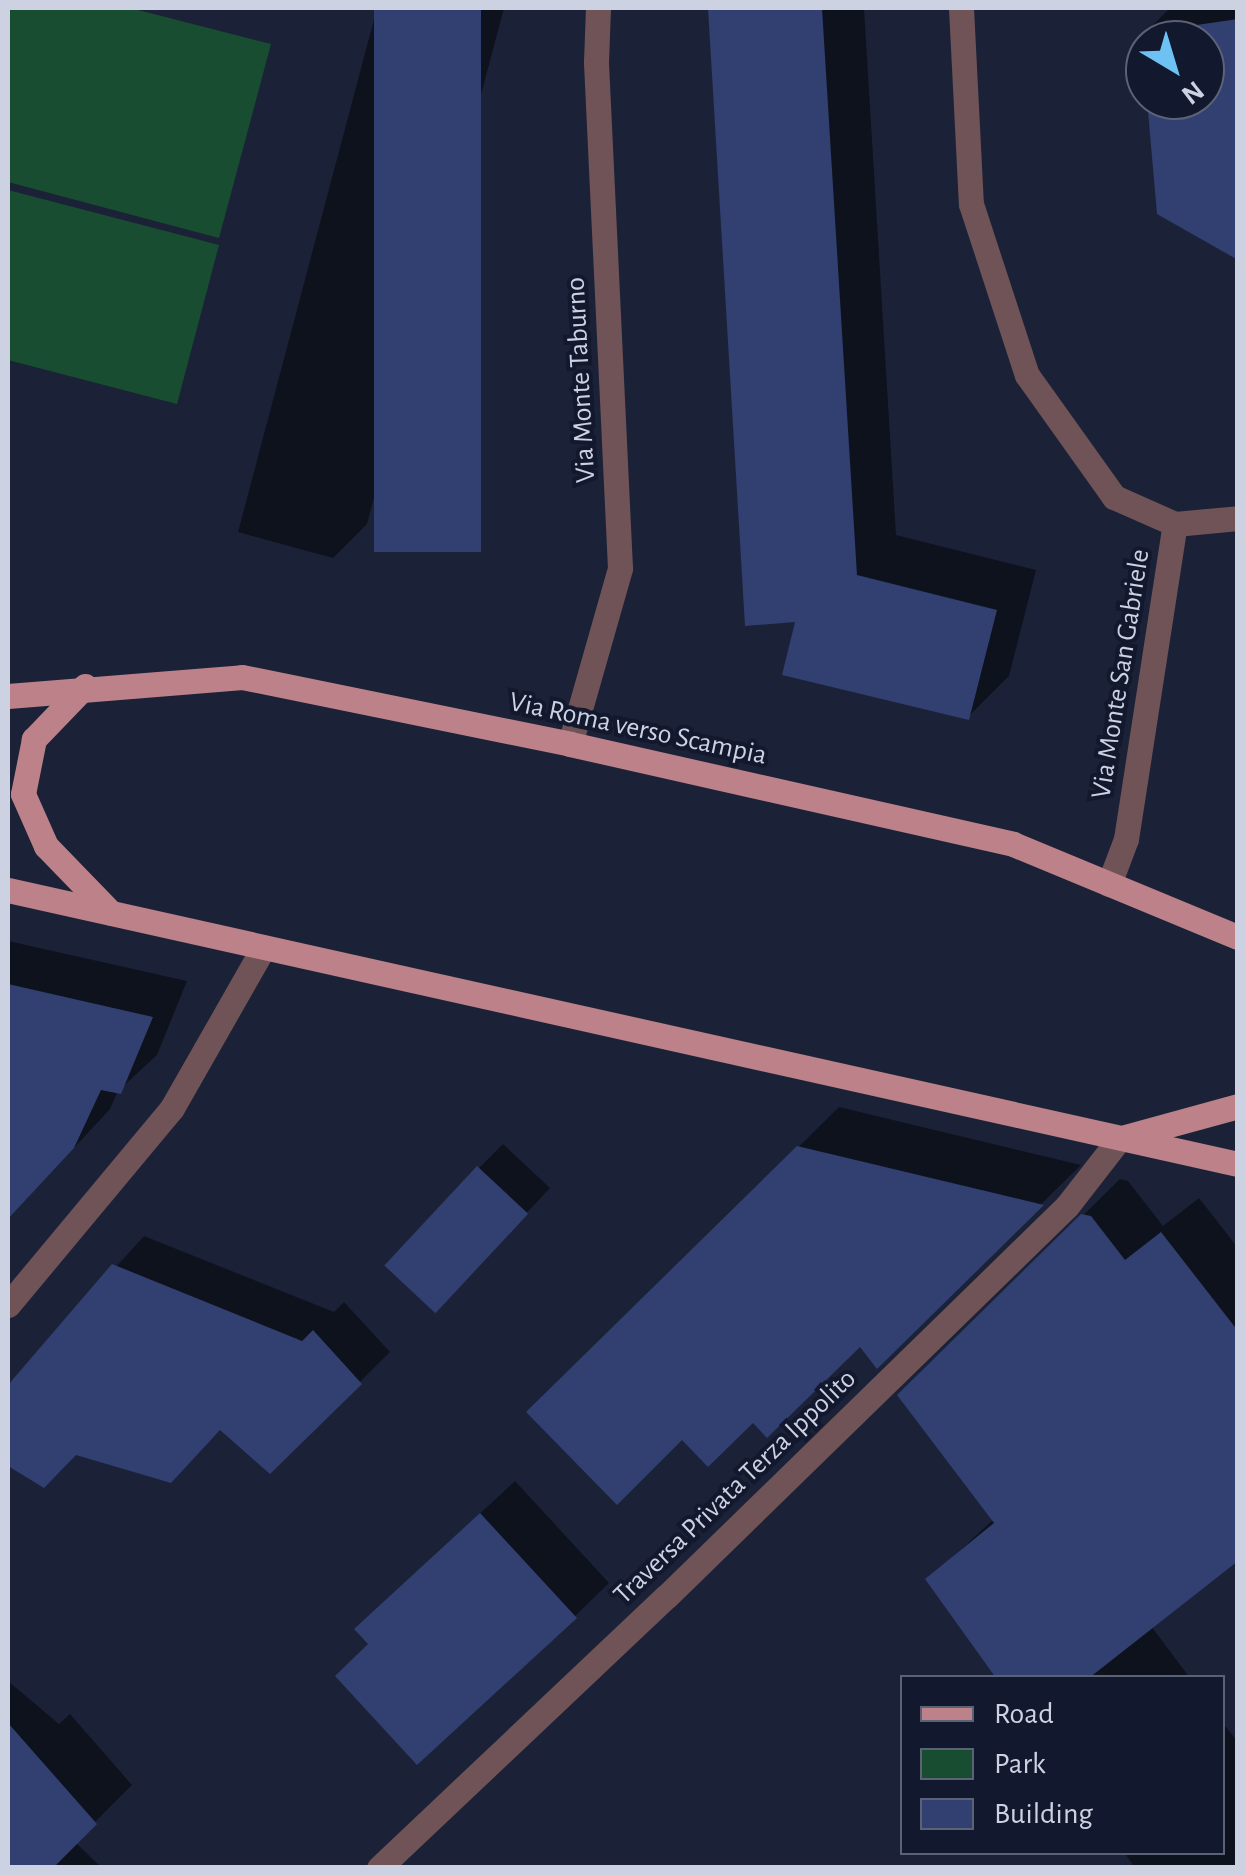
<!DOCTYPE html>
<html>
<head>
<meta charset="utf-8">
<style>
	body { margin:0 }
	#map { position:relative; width:1245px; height:1875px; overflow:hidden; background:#1b2238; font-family:"Alegreya Sans",sans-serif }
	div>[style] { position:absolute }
	.green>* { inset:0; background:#194d31 }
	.shadow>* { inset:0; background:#0007 }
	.building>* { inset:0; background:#313f71; transform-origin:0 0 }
	.street>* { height:25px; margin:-12.5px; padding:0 12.5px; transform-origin:12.5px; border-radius:12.5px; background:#705356 }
	.primary>* { height:25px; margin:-12.5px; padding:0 12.5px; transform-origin:12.5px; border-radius:12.5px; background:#bd8289 }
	span { translate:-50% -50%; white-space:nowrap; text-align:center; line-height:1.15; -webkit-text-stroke:8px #12182e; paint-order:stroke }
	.street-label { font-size:28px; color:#ccd2e1 }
	.frame { position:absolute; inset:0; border:10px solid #ccd2e1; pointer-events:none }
	.legend { position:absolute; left:900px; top:1675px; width:325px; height:180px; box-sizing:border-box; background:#12182e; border:2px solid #5c6276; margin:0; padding:12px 18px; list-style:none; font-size:30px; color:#ccd2e1 }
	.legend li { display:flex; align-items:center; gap:20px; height:50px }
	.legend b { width:50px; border:2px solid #5c6276 }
	.north { position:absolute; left:1125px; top:20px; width:100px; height:100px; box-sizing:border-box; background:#12182e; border:2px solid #5c6276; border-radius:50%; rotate:142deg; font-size:28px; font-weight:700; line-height:40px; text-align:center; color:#ccd2e1 }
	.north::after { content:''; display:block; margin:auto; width:35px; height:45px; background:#6ec2f3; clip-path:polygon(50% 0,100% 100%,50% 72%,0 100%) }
</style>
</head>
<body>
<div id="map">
	<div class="green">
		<i style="clip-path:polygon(8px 8px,130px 8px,271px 44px,219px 238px,8px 182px)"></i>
		<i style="clip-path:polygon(8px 190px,219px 245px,177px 404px,8px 360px)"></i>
	</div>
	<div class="shadow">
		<i style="clip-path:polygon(377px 8px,504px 8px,367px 524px,333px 558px,238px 532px)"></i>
		<i style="clip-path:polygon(710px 8px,864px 8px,896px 535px,1036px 570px,1009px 676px,968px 717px,798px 619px,748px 623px)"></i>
		<i style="clip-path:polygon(1170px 8px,1238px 8px,1238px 257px,1150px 100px,1205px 100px,1205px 40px,1145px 40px,1145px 45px,1144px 34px)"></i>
		<i style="clip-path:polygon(8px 941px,187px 981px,157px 1055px,118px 1091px,110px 1109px,8px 1219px)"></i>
		<i style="clip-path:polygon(839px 1107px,1081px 1165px,877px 1365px,860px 1343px,753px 1419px,682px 1437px,530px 1412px)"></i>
		<i style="clip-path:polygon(503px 1144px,550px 1188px,456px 1288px,479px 1168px)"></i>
		<i style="clip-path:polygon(1120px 1179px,1128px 1181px,1163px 1226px,1199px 1198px,1238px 1248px,1238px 1558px,1151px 1626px,1190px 1678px,999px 1678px,929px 1579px,994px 1519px,900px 1395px)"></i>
		<i style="clip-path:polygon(144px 1236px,334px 1312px,344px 1302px,390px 1352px,270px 1471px,221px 1427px,8px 1468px,8px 1386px)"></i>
		<i style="clip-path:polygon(515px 1481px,609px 1583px,575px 1616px,371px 1644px,391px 1596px)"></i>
		<i style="clip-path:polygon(8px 1681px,59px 1724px,70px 1714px,132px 1785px,75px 1842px,102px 1868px,8px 1868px)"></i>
		<i style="clip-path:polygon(1222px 1722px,1238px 1742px,1238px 1868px,1135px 1868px,1124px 1852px,1222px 1852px)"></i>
	</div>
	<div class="building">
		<i style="left:374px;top:8px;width:107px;height:544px"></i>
		<i style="clip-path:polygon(708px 8px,822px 8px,857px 575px,997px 610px,969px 720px,782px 675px,795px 622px,745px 626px)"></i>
		<i style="clip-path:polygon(1238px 19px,1238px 260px,1157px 214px,1147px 100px,1205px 100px,1205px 40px,1145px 40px,1145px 75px,1141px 33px)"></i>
		<i style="clip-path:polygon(8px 984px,153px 1017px,121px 1094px,101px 1090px,74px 1148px,8px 1219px)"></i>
		<i style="clip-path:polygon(797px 1146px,1044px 1205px,877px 1369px,860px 1347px,767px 1438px,753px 1423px,708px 1467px,682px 1440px,617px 1505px,526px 1412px)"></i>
		<i style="left:477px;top:1166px;width:70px;height:136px;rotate:43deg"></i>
		<i style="clip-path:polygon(1081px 1214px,1091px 1216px,1125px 1260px,1161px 1232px,1238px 1331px,1238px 1561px,1089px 1678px,996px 1678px,925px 1579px,994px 1523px,897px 1395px)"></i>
		<i style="clip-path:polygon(112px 1264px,302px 1341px,313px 1330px,362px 1384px,270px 1474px,220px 1430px,171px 1483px,76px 1455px,44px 1488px,8px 1466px,8px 1385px)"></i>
		<i style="clip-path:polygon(480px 1513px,577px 1618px,417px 1765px,335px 1676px,368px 1644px,354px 1629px)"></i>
		<i style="clip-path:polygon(8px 1723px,97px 1824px,53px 1868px,8px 1868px)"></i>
	</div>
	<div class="street">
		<i style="left:961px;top:8px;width:196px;rotate:87.1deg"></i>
		<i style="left:971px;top:204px;width:180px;rotate:71.9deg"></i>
		<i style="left:1027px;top:375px;width:150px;rotate:54.5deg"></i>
		<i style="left:1114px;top:497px;width:67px;rotate:23.9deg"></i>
		<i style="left:1175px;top:524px;width:63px;rotate:-5.4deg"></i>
		<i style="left:570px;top:744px;width:183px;rotate:-74.1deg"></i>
		<i style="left:620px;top:568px;width:507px;rotate:-92.72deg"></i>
		<i style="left:596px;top:62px;width:54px;rotate:-87.9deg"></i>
		<i style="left:1109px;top:884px;width:48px;rotate:-69.3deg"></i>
		<i style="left:1126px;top:839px;width:319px;rotate:-81.2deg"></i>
		<i style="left:8px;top:1305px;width:256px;rotate:-50.2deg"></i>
		<i style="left:172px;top:1108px;width:185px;rotate:-60.3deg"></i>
		<i style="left:379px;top:1868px;width:396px;rotate:-43.4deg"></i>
		<i style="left:667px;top:1596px;width:559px;rotate:-44.27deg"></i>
		<i style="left:1067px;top:1206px;width:86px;rotate:-52.1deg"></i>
	</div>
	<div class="primary">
		<i style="left:85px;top:686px;width:74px;rotate:133.9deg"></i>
		<i style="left:34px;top:739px;width:56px;rotate:101.3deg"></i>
		<i style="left:23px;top:794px;width:57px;rotate:66.1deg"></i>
		<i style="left:46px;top:846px;width:93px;rotate:45.9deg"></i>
		<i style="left:8px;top:696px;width:235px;rotate:-4.6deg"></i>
		<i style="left:242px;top:677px;width:335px;rotate:11.5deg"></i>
		<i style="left:570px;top:744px;width:454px;rotate:12.7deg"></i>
		<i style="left:1013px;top:844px;width:243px;rotate:22.5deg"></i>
		<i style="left:8px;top:890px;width:1260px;rotate:12.56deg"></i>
		<i style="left:1125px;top:1137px;width:117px;rotate:-15.3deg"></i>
	</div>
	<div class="street-label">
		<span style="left:581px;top:380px;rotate:-93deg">Via Monte Taburno</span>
		<span style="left:1121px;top:674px;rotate:-81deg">Via Monte San Gabriele</span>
		<span style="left:638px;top:729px;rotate:12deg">Via Roma verso Scampia</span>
		<span style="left:735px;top:1487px;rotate:-44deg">Traversa Privata Terza Ippolito</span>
	</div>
	<div class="frame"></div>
	<ul class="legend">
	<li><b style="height:12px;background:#bd8289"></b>Road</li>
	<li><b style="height:28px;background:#194d31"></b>Park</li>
	<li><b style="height:28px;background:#313f71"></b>Building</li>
	</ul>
	<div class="north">N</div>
</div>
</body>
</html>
